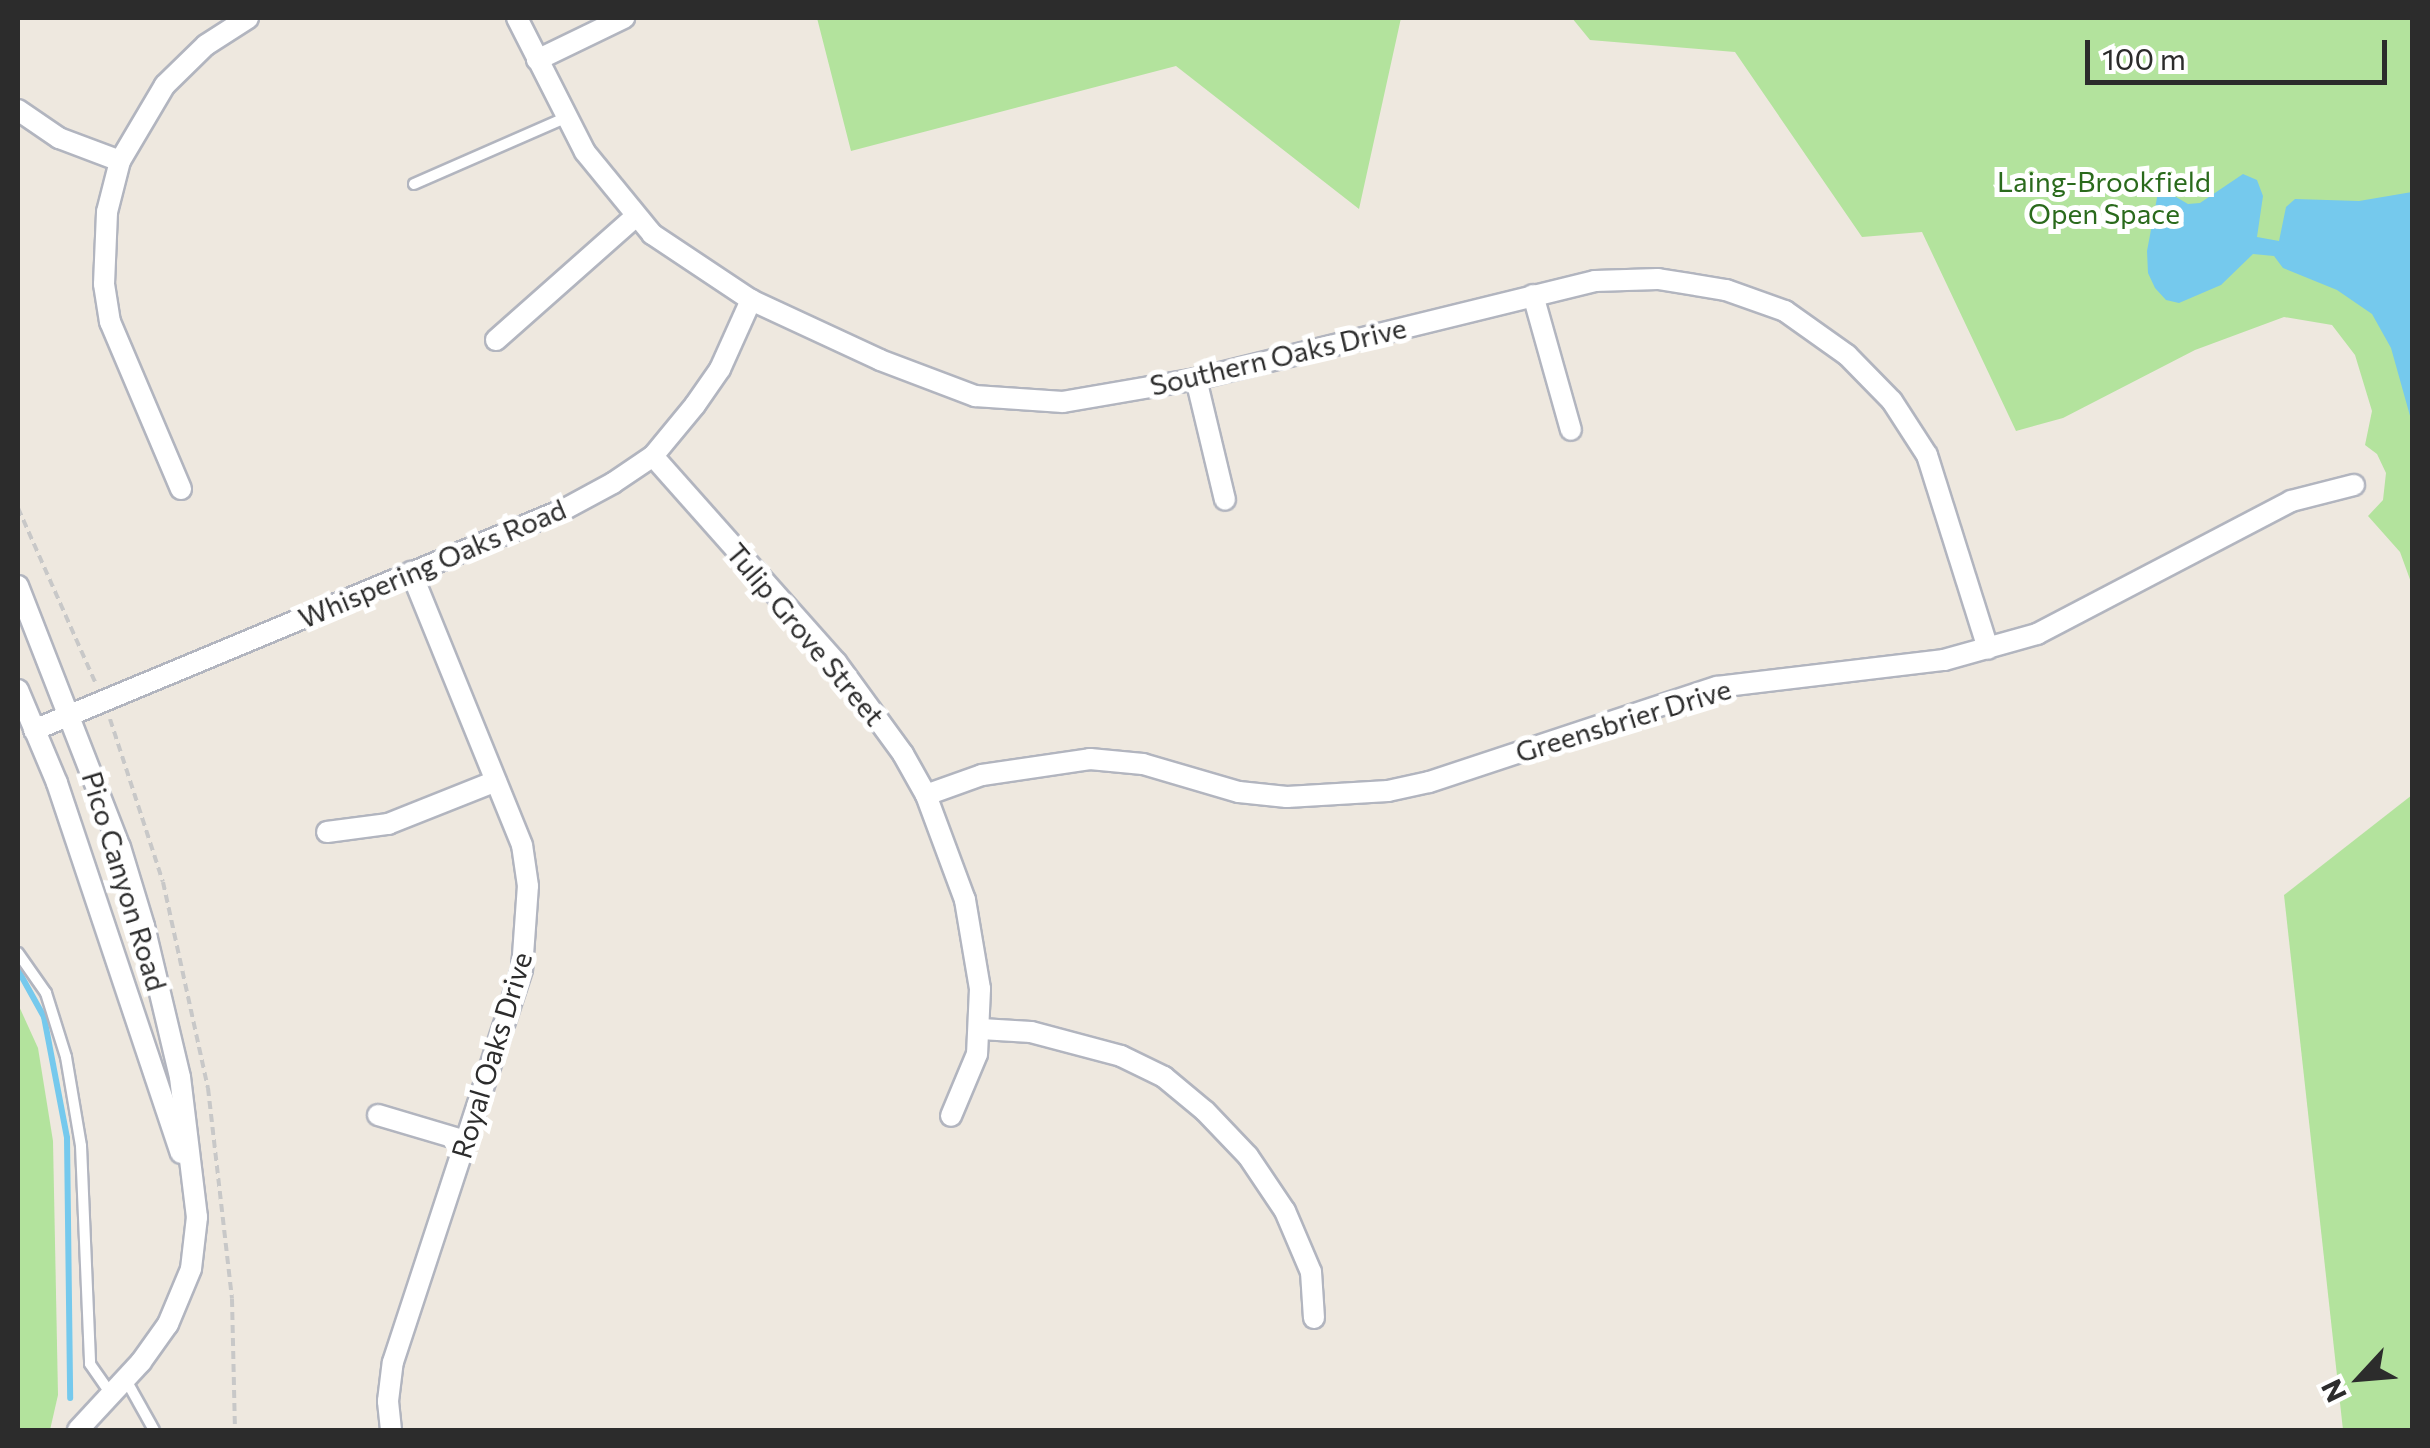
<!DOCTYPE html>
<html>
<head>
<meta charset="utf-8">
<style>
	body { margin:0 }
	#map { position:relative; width:2430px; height:1448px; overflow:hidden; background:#eee8df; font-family:Commissioner,sans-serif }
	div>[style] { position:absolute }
	.green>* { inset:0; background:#b3e39d }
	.water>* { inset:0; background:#75c9ed }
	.stream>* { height:6px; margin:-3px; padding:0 3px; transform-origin:3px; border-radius:3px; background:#75c9ed }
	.path>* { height:4px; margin-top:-2px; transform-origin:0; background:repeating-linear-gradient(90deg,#c8c8c8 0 8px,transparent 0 13px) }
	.roads { filter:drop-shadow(2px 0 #b2b5bf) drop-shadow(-2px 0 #b2b5bf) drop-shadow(0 2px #b2b5bf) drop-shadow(0 -2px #b2b5bf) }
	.service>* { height:10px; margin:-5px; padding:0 5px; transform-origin:5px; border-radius:5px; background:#fff }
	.minor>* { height:20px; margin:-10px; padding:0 10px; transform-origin:10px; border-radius:10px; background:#fff }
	span { translate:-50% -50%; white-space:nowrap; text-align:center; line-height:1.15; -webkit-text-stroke:10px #fff; paint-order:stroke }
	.park-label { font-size:28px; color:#2a6a1c }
	.street-label { font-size:28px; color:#2c2c2c }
	.frame { position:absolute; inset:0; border:20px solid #2c2c2c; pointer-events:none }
	.north { position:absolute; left:2310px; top:1328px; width:100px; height:100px; -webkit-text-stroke:8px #fff; paint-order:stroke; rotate:244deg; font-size:28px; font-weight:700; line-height:40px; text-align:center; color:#2c2c2c }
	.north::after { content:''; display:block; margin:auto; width:35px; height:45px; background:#2c2c2c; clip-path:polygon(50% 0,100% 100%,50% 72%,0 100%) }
	.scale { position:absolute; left:2085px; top:40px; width:302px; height:45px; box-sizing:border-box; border:5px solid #2c2c2c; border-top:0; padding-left:12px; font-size:30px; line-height:35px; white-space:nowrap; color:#2c2c2c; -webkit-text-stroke:8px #fff; paint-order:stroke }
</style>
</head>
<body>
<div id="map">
	<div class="green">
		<i style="clip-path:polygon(817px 18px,1401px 18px,1359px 209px,1176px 66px,851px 151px)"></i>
		<i style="clip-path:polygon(1572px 18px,2412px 18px,2412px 585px,2400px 552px,2368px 516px,2383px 500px,2386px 473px,2377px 454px,2365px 445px,2372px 411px,2355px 355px,2332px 325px,2284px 317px,2195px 350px,2063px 418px,2016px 431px,1922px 232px,1862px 237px,1735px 52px,1590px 40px)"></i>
		<i style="clip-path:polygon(2412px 795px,2412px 1430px,2343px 1430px,2284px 895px)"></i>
		<i style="clip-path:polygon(18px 1004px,38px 1048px,53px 1141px,58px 1395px,50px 1430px,18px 1430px)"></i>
	</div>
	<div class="water">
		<i style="clip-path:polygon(2243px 174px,2257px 180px,2263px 196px,2257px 237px,2279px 241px,2286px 207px,2295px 199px,2359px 201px,2412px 192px,2412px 423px,2391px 348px,2372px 314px,2337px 290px,2283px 268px,2274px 256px,2253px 254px,2221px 285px,2179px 303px,2166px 300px,2155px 288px,2148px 273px,2147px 251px,2159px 187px,2188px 204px,2200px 203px)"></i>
	</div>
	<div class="stream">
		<i style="left:18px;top:970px;width:54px;rotate:61deg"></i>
		<i style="left:44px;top:1017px;width:123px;rotate:79.2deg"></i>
		<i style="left:67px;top:1138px;width:260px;rotate:89.3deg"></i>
	</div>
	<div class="path">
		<i style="left:18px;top:508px;width:190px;rotate:66.1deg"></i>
		<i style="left:110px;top:719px;width:171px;rotate:72deg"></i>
		<i style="left:163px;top:882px;width:211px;rotate:77.7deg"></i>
		<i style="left:208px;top:1088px;width:212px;rotate:83.5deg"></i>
		<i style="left:232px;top:1299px;width:131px;rotate:88.7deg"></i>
	</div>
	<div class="roads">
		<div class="service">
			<i style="left:414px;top:184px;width:165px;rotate:-23.6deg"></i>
			<i style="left:18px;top:953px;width:49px;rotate:55deg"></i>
			<i style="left:46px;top:993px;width:67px;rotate:72.6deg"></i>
			<i style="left:66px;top:1057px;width:90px;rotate:80.4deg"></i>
			<i style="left:81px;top:1146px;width:218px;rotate:87.6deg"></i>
			<i style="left:90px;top:1364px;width:37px;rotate:55deg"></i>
			<i style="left:126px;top:1380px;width:57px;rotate:60.8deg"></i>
		</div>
		<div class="minor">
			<i style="left:517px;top:18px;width:150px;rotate:63.1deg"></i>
			<i style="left:585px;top:152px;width:106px;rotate:50.7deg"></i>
			<i style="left:652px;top:234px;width:119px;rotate:33.7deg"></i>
			<i style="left:751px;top:300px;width:142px;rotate:24.9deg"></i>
			<i style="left:880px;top:360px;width:102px;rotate:20.8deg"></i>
			<i style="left:975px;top:396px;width:88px;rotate:3.9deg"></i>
			<i style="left:1063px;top:402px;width:135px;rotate:-9.8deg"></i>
			<i style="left:1196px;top:379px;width:411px;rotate:-13.8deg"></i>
			<i style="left:1595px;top:281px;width:63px;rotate:-1.8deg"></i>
			<i style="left:1658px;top:279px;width:69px;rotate:9.2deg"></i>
			<i style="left:1726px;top:290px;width:63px;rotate:19.6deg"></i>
			<i style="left:1785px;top:311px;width:76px;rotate:35.4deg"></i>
			<i style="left:1847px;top:355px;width:64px;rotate:45.6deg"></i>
			<i style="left:1892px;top:401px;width:64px;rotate:57.1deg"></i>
			<i style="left:1927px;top:455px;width:203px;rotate:72.5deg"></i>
			<i style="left:537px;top:60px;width:97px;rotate:-25.8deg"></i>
			<i style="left:18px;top:110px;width:50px;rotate:34.3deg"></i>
			<i style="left:59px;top:138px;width:65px;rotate:20.7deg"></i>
			<i style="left:1533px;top:295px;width:140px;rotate:74.3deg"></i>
			<i style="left:496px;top:340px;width:184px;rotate:-41.5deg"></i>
			<i style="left:1196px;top:379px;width:124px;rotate:76.5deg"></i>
			<i style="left:653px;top:456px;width:276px;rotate:48.4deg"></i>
			<i style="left:836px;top:662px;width:114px;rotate:53.9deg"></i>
			<i style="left:903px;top:754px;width:47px;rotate:60.7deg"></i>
			<i style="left:926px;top:795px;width:112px;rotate:69.6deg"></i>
			<i style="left:965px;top:900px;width:90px;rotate:80.4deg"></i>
			<i style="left:980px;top:989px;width:65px;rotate:92.6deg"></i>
			<i style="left:977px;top:1054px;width:67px;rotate:112.8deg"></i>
			<i style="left:181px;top:489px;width:181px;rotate:-113deg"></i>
			<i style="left:110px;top:322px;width:38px;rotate:-99deg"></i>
			<i style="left:104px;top:284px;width:72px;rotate:-87.6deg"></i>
			<i style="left:107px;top:212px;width:53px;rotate:-75.7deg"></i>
			<i style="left:120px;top:161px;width:88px;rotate:-59.4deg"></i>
			<i style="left:165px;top:85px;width:57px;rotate:-44.3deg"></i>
			<i style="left:206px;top:45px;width:50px;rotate:-32.7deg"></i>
			<i style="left:18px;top:586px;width:280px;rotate:68.7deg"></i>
			<i style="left:120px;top:847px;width:83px;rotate:73.1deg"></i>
			<i style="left:144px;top:926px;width:155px;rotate:76.6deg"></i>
			<i style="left:180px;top:1077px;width:141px;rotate:83.1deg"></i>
			<i style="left:197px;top:1217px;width:52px;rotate:96.6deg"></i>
			<i style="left:191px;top:1269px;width:60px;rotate:112.7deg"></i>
			<i style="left:168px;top:1324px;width:47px;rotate:125.4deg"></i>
			<i style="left:141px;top:1362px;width:93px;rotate:132.8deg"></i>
			<i style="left:18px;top:690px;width:101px;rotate:67.2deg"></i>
			<i style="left:57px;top:783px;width:390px;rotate:71.5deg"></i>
			<i style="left:34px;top:730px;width:575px;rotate:-22.6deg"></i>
			<i style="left:565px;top:509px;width:55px;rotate:-28.4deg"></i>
			<i style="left:613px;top:483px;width:48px;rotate:-34deg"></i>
			<i style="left:653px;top:456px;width:66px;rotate:-50.5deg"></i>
			<i style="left:695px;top:405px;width:44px;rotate:-55.2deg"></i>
			<i style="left:720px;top:369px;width:76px;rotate:-65.8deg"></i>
			<i style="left:926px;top:795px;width:59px;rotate:-19.7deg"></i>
			<i style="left:982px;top:775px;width:109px;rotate:-8.4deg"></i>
			<i style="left:1090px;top:759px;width:53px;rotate:5.4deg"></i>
			<i style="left:1143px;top:764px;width:100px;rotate:16.3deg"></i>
			<i style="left:1239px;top:792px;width:48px;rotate:5.9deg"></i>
			<i style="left:1287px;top:797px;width:101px;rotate:-3.4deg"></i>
			<i style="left:1388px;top:791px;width:42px;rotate:-12.4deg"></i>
			<i style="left:1429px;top:782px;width:303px;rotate:-18.3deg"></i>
			<i style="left:1717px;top:687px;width:229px;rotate:-6.8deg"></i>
			<i style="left:1944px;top:660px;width:97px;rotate:-15.6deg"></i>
			<i style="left:2037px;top:634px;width:287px;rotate:-27.6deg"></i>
			<i style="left:2291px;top:501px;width:65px;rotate:-14.3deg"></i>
			<i style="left:327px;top:832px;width:62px;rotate:-7.5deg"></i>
			<i style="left:388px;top:824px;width:116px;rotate:-21.7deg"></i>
			<i style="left:981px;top:1029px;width:50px;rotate:3.4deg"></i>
			<i style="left:1031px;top:1032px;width:93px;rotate:14.9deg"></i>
			<i style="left:1121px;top:1056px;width:48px;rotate:26deg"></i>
			<i style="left:1164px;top:1077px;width:53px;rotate:39.7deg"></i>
			<i style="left:1205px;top:1111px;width:62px;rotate:46.3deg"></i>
			<i style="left:1248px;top:1156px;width:66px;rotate:56.1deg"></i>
			<i style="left:1285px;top:1211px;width:66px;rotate:66.9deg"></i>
			<i style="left:1311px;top:1272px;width:46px;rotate:86.3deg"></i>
			<i style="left:378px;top:1115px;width:92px;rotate:16.5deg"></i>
			<i style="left:391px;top:1430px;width:29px;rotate:-96deg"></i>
			<i style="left:388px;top:1401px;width:39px;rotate:-83deg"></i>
			<i style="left:393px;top:1362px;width:414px;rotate:-71.8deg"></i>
			<i style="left:522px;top:969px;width:83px;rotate:-85.9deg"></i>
			<i style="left:528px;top:886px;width:41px;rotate:-98.3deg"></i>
			<i style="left:522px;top:845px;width:295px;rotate:-112.1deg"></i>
		</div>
	</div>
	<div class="park-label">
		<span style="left:2104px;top:197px">Laing-Brookfield<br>Open Space</span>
	</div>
	<div class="street-label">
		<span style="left:1278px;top:356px;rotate:-13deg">Southern Oaks Drive</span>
		<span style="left:432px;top:563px;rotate:-23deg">Whispering Oaks Road</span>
		<span style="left:806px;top:634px;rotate:50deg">Tulip Grove Street</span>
		<span style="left:1623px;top:720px;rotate:-17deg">Greensbrier Drive</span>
		<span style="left:125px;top:881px;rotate:73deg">Pico Canyon Road</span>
		<span style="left:491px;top:1055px;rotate:-73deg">Royal Oaks Drive</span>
	</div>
	<div class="frame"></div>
	<div class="north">N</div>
	<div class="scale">100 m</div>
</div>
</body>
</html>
